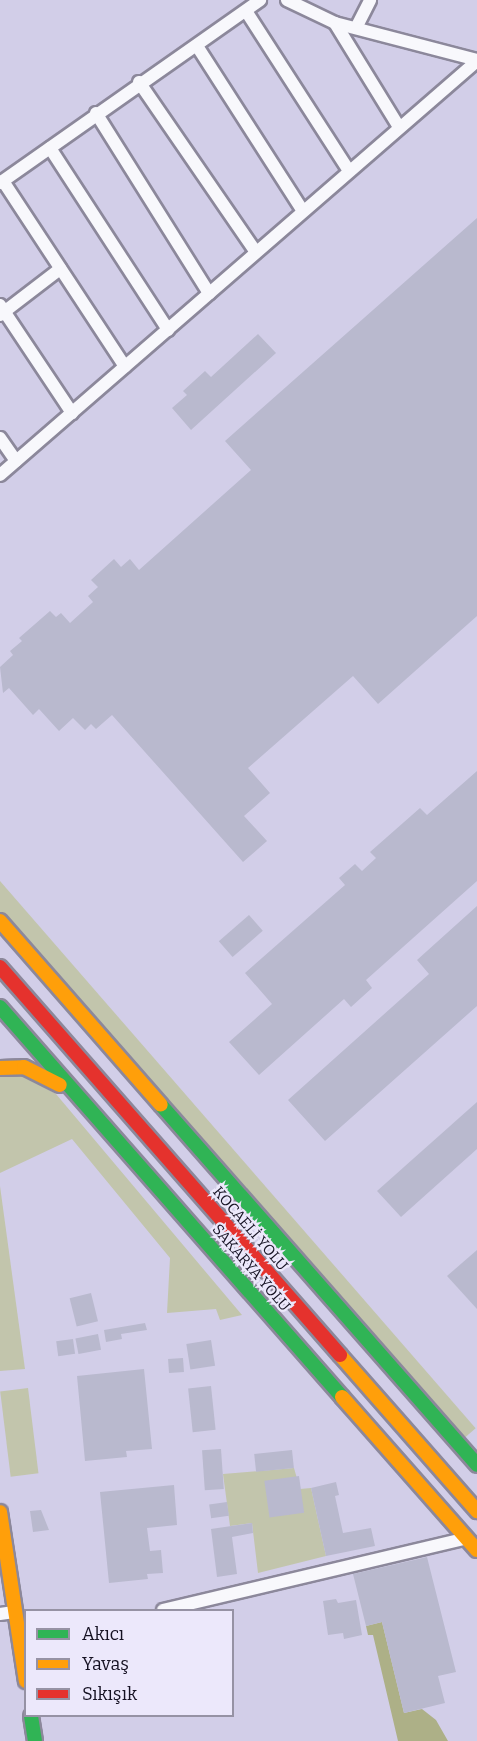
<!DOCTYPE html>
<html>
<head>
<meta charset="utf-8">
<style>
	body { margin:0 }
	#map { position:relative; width:477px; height:1741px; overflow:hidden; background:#d2cee8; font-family:Bitter,serif }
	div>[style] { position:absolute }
	.green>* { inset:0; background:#c2c5ac; transform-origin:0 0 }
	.forest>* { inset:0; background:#adb087 }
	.building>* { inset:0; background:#b9b9ce; transform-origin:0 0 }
	.roads { filter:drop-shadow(2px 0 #8c889b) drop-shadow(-2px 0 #8c889b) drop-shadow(0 2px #8c889b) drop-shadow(0 -2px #8c889b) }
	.street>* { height:12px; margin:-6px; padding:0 6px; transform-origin:6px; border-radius:6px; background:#f8f8fc }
	.fast>* { height:14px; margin:-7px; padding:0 7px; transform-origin:7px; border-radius:7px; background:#30b455 }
	.slow>* { height:14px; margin:-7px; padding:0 7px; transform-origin:7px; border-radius:7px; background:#ff9f0a }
	.jam>* { height:14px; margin:-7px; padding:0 7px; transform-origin:7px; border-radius:7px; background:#e5322d }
	span { translate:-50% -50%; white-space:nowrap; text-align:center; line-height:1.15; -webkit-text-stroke:4.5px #ece8fb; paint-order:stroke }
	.street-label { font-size:15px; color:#151122 }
	.legend { position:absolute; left:24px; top:1609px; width:210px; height:108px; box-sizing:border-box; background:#ece8fb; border:2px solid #9692a4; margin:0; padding:8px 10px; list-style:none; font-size:18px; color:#151122 }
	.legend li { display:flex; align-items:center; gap:12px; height:30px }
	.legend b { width:30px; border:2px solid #9692a4 }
</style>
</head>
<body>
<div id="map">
	<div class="green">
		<i style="left:0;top:881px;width:725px;height:24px;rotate:49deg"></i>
		<i style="clip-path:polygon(18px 1072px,56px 1094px,242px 1315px,220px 1320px,216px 1309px,167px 1313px,170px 1258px,72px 1139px,0 1173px,0 1074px)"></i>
		<i style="clip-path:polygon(0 1186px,25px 1369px,0 1371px)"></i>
		<i style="left:28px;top:1388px;width:86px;height:28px;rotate:83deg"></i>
		<i style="clip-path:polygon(294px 1468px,300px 1489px,311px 1488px,326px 1556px,258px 1573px,252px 1523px,230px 1526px,223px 1474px)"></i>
	</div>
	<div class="forest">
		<i style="clip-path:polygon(382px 1622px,404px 1713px,422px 1709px,436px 1720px,448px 1741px,398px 1741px,373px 1635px,368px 1635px,366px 1626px)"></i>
	</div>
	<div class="building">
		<i style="clip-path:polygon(477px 218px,477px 616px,378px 704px,353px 676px,248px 768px,270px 793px,244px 816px,267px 841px,243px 862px,112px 715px,96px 729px,91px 724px,85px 730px,73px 718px,59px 731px,39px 709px,33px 715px,9px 688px,3px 693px,0 667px,13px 655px,10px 651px,22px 641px,19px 638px,50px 611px,56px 617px,61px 613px,70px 623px,93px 602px,88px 596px,98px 587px,91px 580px,114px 559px,121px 567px,130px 559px,139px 570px,251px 470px,225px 441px)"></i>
		<i style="clip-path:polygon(258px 334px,276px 353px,191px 430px,172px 408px,187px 395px,183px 391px,205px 371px,211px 377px)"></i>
		<i style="clip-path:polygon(477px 771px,477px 881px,366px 980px,372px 988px,351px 1007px,344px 999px,259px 1075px,229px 1042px,272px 1004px,245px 973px,345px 885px,339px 878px,355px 864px,362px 871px,376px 858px,370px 852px,420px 808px,427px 815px)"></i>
		<i style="clip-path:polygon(477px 906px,477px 1006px,325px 1141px,288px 1100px,429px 974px,417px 960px)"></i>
		<i style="left:249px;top:915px;width:21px;height:40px;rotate:49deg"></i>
		<i style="clip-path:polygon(477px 1102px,477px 1149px,401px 1217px,377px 1191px)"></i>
		<i style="clip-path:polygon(477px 1250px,477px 1309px,447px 1276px)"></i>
		<i style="left:91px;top:1293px;width:29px;height:22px;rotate:76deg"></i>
		<i style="clip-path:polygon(145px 1323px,147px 1330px,121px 1334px,122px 1339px,106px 1342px,104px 1330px)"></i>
		<i style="left:98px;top:1334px;width:16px;height:23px;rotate:79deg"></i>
		<i style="left:73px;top:1339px;width:15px;height:17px;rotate:82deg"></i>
		<i style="left:211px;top:1340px;width:26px;height:25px;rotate:81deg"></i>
		<i style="left:183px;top:1358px;width:14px;height:15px;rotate:86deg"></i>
		<i style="clip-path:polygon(144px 1369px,152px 1449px,126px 1451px,127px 1457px,85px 1461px,77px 1376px)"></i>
		<i style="left:211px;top:1386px;width:44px;height:23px;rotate:84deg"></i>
		<i style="left:221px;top:1449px;width:40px;height:19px;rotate:86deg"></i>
		<i style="left:292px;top:1450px;width:18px;height:38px;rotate:84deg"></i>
		<i style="left:299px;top:1476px;width:37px;height:35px;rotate:82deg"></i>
		<i style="clip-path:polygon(336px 1482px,339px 1495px,335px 1496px,343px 1533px,371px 1528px,375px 1546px,326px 1556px,311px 1488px)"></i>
		<i style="clip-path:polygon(174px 1485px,177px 1525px,147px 1528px,150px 1551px,161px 1550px,163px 1573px,147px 1574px,148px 1579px,109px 1583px,100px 1492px)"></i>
		<i style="left:227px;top:1502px;width:14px;height:18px;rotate:82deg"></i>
		<i style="clip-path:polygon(41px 1510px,49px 1530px,33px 1532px,30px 1511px)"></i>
		<i style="clip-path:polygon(252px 1523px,253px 1533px,232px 1537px,237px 1574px,217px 1577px,211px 1529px)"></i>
		<i style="clip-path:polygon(427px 1557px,456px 1672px,438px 1676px,445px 1703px,404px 1713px,382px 1622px,366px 1626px,353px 1574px)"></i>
		<i style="clip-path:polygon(336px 1599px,338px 1603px,356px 1600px,362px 1635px,344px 1639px,343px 1633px,328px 1635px,323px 1601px)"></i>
	</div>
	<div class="roads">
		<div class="street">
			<i style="left:287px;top:0;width:53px;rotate:25.6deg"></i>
			<i style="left:335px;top:23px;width:147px;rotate:14.6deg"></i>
			<i style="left:246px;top:11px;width:190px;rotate:57.2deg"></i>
			<i style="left:335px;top:23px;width:122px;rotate:58.4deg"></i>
			<i style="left:356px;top:28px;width:31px;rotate:-63deg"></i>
			<i style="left:197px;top:46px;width:196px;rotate:57.3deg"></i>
			<i style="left:139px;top:82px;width:206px;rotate:55.5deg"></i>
			<i style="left:96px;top:113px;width:213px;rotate:57.9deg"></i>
			<i style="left:50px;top:148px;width:217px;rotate:57deg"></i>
			<i style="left:3px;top:181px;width:222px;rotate:56.7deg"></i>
			<i style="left:0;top:183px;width:318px;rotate:-35.1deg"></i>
			<i style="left:0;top:305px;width:130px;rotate:56.3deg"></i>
			<i style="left:0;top:315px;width:76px;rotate:-37.5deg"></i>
			<i style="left:0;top:438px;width:28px;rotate:55deg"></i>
			<i style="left:0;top:475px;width:632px;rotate:-40.96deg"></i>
			<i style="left:163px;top:1610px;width:312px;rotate:-13.3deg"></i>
			<i style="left:0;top:1614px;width:14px;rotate:-8deg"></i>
		</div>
		<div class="fast">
			<i style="left:0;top:1007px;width:519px;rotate:48.75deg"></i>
			<i style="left:161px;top:1105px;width:479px;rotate:48.7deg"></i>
			<i style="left:31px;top:1716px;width:25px;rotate:81deg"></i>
		</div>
		<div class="slow">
			<i style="left:0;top:921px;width:244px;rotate:48.8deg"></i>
			<i style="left:0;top:1068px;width:24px;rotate:-2deg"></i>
			<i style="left:24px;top:1067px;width:40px;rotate:26.6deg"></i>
			<i style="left:340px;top:1355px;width:208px;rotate:48.7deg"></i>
			<i style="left:342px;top:1397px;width:204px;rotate:48.6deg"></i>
			<i style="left:0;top:1512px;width:171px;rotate:81.3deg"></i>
		</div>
		<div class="jam">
			<i style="left:0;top:967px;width:516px;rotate:48.77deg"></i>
		</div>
	</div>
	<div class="street-label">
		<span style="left:250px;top:1229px;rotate:49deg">KOCAELİ YOLU</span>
		<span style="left:251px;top:1268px;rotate:49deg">SAKARYA YOLU</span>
	</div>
	<ul class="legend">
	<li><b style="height:8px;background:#30b455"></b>Akıcı</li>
	<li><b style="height:8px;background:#ff9f0a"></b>Yavaş</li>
	<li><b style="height:8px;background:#e5322d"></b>Sıkışık</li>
	</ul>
</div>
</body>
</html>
